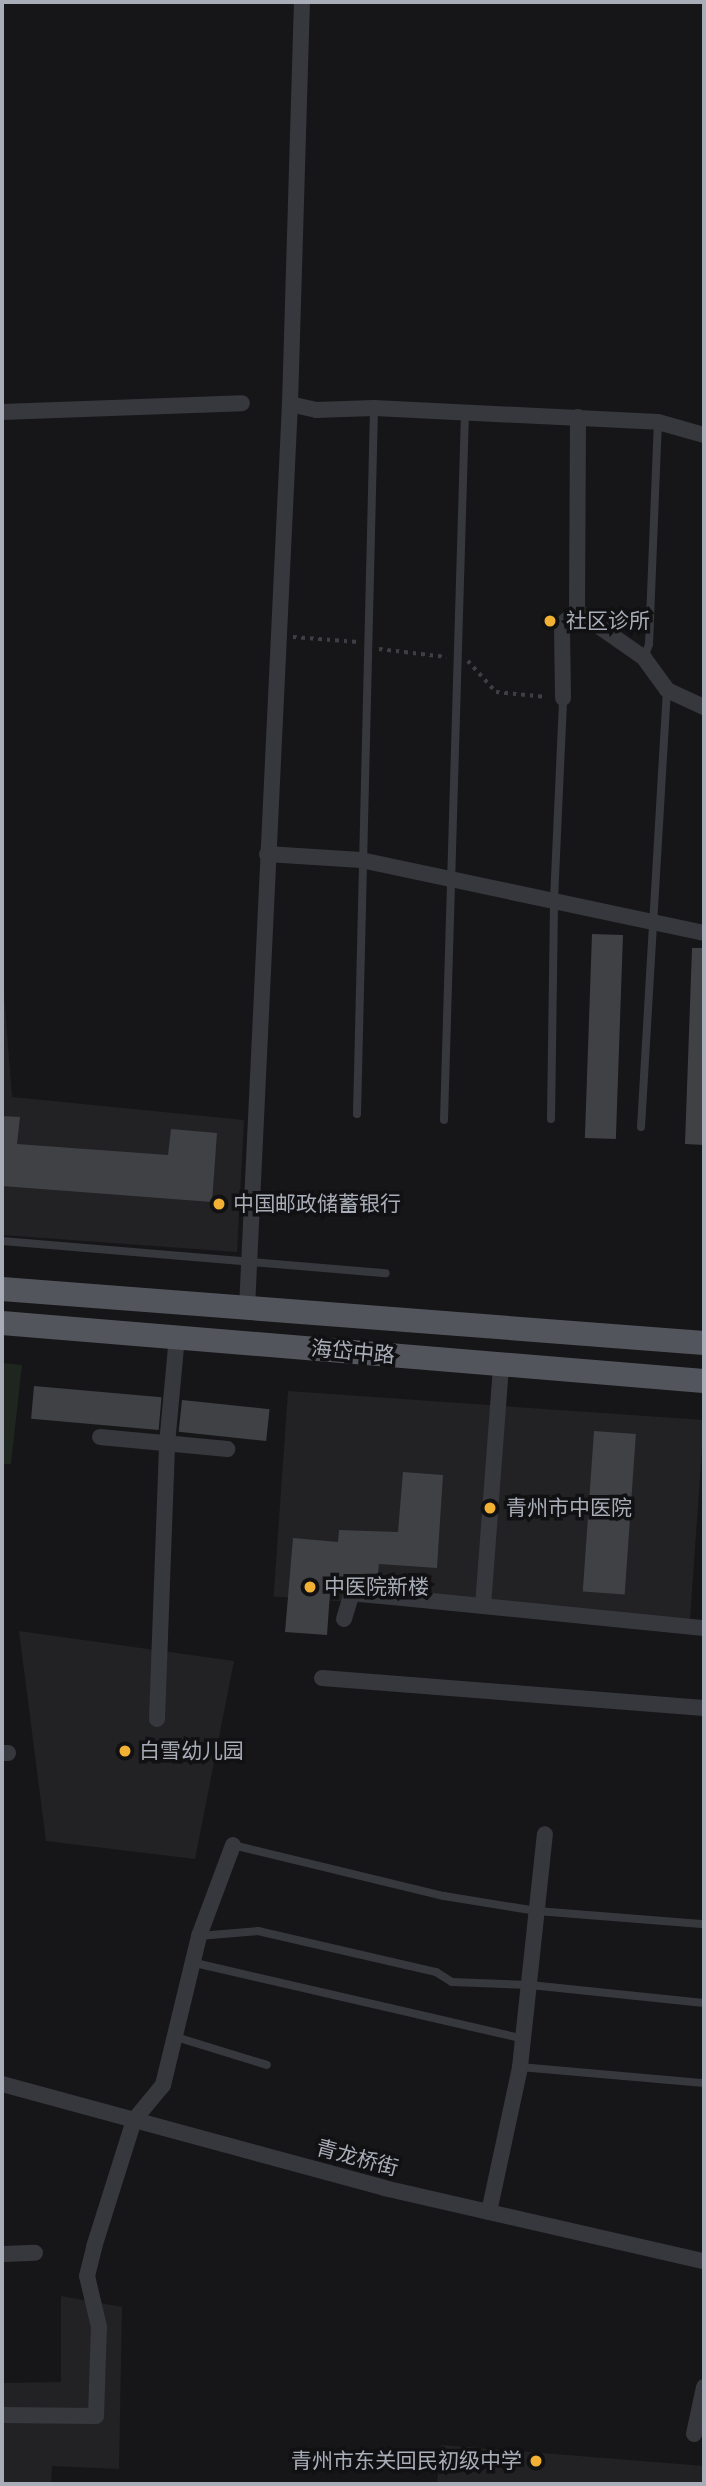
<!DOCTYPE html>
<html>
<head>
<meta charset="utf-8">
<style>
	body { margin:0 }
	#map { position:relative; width:706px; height:2486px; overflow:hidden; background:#161618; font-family:Rubik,"Noto Sans SC",sans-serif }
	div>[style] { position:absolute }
	.built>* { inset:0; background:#222225; transform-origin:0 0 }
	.green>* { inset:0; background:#1e261f }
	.building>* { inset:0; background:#404145; transform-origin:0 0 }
	.path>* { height:3.5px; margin-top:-1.75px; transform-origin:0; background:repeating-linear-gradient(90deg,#3d3f44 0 3.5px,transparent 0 8.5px) }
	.service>* { height:8px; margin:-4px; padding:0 4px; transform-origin:4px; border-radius:4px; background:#37383d }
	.minor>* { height:16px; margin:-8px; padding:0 8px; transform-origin:8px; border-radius:8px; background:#37383d }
	.primary>* { height:24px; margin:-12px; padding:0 12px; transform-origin:12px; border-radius:12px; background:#53555c }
	.dots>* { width:19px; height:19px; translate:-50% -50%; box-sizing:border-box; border:4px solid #111113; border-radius:50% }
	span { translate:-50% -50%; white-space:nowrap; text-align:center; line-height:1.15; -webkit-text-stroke:7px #111113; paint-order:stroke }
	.poi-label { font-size:21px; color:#a8adb8 }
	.left { translate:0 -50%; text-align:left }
	.right { translate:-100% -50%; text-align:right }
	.street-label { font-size:21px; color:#a8adb8 }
	.frame { position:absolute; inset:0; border:4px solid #a8adb8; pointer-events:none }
</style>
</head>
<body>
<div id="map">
	<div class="built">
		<i style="clip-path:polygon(2px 967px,12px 1097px,244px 1120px,237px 1252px,2px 1235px)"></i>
		<i style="left:288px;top:1391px;width:417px;height:206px;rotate:4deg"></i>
		<i style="clip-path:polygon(19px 1631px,234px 1661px,195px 1859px,46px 1841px)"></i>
		<i style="clip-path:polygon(61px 2296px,122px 2307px,119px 2469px,52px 2466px,51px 2484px,2px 2484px,2px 2383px,61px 2382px)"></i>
		<i style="clip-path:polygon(441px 2445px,704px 2466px,704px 2484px,437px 2484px)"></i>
	</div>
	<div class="green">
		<i style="clip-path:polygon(2px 1363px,22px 1365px,11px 1464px,2px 1464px)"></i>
	</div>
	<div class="building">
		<i style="left:592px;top:934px;width:31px;height:204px;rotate:2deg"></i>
		<i style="clip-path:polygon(692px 948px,704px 948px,704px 1145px,685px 1144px)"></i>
		<i style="clip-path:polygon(2px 1116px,20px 1117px,17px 1144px,168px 1155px,171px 1129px,217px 1133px,212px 1202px,2px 1186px)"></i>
		<i style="left:34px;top:1386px;width:128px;height:33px;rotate:5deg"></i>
		<i style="left:182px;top:1400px;width:88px;height:32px;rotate:6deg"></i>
		<i style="left:594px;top:1431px;width:42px;height:161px;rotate:4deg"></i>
		<i style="clip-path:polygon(403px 1472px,443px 1475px,437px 1568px,379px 1564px,377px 1582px,331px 1579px,327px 1635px,285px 1632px,293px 1538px,338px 1542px,339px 1530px,398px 1532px)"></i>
	</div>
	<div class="path">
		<i style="left:293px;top:637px;width:65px;rotate:4.4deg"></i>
		<i style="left:379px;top:649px;width:68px;rotate:6.7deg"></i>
		<i style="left:468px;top:661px;width:42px;rotate:47.9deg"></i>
		<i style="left:496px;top:692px;width:51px;rotate:5.6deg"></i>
	</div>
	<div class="service">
		<i style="left:644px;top:658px;width:15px;rotate:-70deg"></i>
		<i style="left:649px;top:644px;width:222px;rotate:-87.7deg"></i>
		<i style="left:357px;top:1114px;width:706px;rotate:-88.62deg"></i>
		<i style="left:551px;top:1119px;width:219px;rotate:-89.2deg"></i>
		<i style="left:554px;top:900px;width:202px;rotate:-87.4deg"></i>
		<i style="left:444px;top:1120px;width:708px;rotate:-88.3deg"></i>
		<i style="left:641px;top:1127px;width:438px;rotate:-86.6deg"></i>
		<i style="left:2px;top:1241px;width:385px;rotate:4.8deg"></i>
		<i style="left:233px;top:1845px;width:217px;rotate:13.6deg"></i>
		<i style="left:444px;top:1896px;width:94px;rotate:9.2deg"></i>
		<i style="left:537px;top:1911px;width:168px;rotate:4.5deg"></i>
		<i style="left:199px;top:1936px;width:59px;rotate:-4.8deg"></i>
		<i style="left:258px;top:1931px;width:183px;rotate:13deg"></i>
		<i style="left:436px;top:1972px;width:19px;rotate:32deg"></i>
		<i style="left:452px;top:1982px;width:78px;rotate:2.2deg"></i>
		<i style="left:530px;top:1985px;width:175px;rotate:5.9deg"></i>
		<i style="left:195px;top:1963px;width:337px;rotate:13deg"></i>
		<i style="left:176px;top:2037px;width:95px;rotate:17.1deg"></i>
		<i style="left:520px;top:2067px;width:185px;rotate:5deg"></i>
	</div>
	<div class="minor">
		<i style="left:290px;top:404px;width:27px;rotate:13deg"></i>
		<i style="left:316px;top:410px;width:58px;rotate:-2deg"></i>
		<i style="left:374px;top:408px;width:284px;rotate:2.8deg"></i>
		<i style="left:658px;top:422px;width:48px;rotate:15.8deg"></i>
		<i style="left:2px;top:412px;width:240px;rotate:-2.1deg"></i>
		<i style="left:577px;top:611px;width:82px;rotate:35deg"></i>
		<i style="left:644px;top:658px;width:39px;rotate:54deg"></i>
		<i style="left:667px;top:690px;width:41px;rotate:24.7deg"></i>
		<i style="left:563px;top:698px;width:74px;rotate:-90.8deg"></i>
		<i style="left:562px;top:624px;width:20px;rotate:-41deg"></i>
		<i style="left:577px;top:611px;width:194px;rotate:-89.7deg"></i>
		<i style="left:267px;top:854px;width:94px;rotate:3.7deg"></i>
		<i style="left:361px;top:860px;width:351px;rotate:12deg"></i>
		<i style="left:247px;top:1308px;width:905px;rotate:-87.28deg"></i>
		<i style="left:290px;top:404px;width:402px;rotate:-88.3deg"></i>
		<i style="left:100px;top:1437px;width:128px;rotate:5.4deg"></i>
		<i style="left:483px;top:1606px;width:243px;rotate:-85.7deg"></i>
		<i style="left:344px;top:1619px;width:27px;rotate:-73deg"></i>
		<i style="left:352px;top:1593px;width:354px;rotate:5.7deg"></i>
		<i style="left:322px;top:1678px;width:383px;rotate:4.5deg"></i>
		<i style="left:157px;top:1719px;width:275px;rotate:-87.9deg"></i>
		<i style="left:167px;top:1444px;width:107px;rotate:-84.7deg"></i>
		<i style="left:2px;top:1753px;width:6px"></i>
		<i style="left:2px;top:2084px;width:396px;rotate:15.2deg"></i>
		<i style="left:384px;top:2188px;width:328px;rotate:12.9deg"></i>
		<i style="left:489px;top:2212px;width:148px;rotate:-77.9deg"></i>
		<i style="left:520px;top:2067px;width:234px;rotate:-83.9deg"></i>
		<i style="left:2px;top:2254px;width:33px;rotate:-2deg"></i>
		<i style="left:2px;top:2415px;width:94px;rotate:0.6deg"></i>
		<i style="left:96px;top:2416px;width:89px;rotate:-88.1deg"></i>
		<i style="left:99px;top:2327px;width:52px;rotate:-103.2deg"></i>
		<i style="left:87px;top:2276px;width:30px;rotate:-76deg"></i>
		<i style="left:94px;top:2247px;width:133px;rotate:-72.5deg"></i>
		<i style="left:134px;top:2120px;width:45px;rotate:-50.4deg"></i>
		<i style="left:163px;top:2085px;width:153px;rotate:-76.4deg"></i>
		<i style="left:199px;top:1936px;width:97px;rotate:-69.5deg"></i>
		<i style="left:694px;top:2434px;width:48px;rotate:-78deg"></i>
	</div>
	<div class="primary">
		<i style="left:2px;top:1289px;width:704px;rotate:4.4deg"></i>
		<i style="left:2px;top:1323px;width:704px;rotate:4.72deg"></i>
	</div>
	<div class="dots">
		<i style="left:550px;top:621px;background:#f2b134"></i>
		<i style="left:219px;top:1204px;background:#f2b134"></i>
		<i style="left:490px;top:1508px;background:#f2b134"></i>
		<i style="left:310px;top:1587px;background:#f2b134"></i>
		<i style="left:125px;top:1751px;background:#f2b134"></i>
		<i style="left:536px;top:2461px;background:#f2b134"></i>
	</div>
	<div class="poi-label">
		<span class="left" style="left:566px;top:621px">社区诊所</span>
		<span class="left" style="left:233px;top:1204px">中国邮政储蓄银行</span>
		<span class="left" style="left:506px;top:1508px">青州市中医院</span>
		<span class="left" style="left:324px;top:1587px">中医院新楼</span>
		<span class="left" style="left:139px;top:1751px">白雪幼儿园</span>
		<span class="right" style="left:522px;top:2461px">青州市东关回民初级中学</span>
	</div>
	<div class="street-label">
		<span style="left:353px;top:1352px;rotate:5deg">海岱中路</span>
		<span style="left:357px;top:2158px;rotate:15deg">青龙桥街</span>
	</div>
	<div class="frame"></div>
</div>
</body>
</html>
